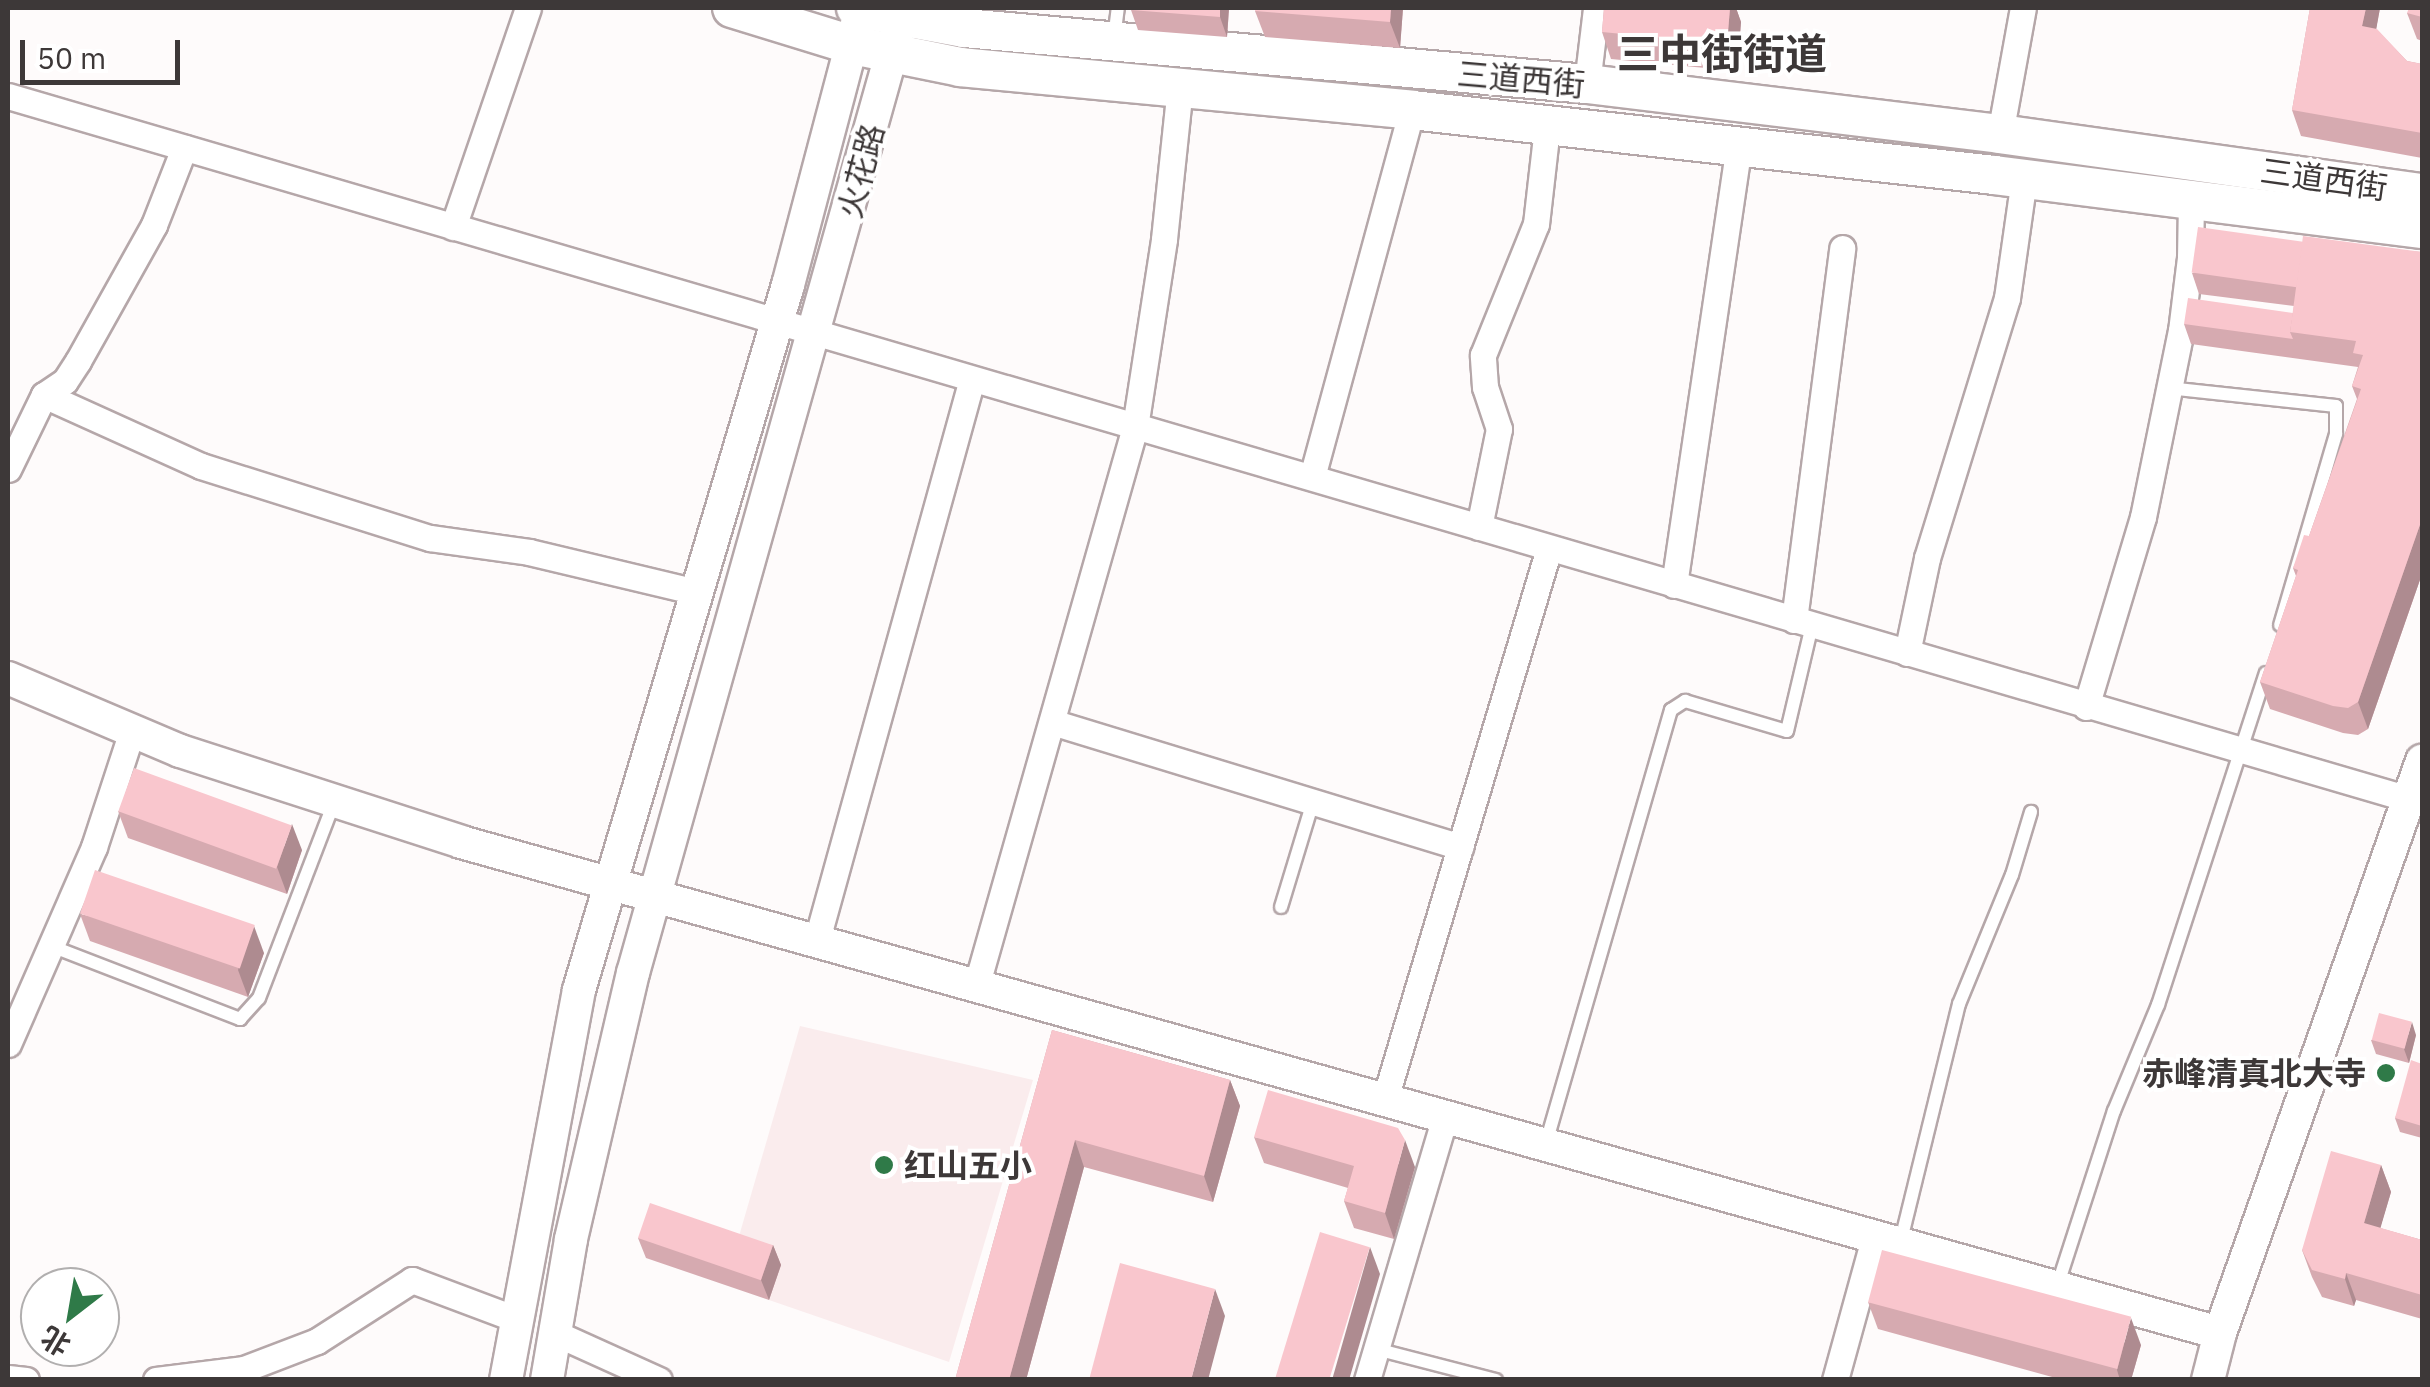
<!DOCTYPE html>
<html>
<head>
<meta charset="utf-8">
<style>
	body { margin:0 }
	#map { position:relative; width:2430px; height:1387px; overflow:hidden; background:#fefbfb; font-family:"IBM Plex Sans","Noto Sans SC",sans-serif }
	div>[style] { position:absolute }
	.built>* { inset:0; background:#faeced }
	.roads { filter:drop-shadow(2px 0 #b5a7a9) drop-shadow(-2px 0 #b5a7a9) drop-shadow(0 2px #b5a7a9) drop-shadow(0 -2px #b5a7a9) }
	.service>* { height:12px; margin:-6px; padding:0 6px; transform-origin:6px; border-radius:6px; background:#fff }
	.minor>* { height:25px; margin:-12.5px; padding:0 12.5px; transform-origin:12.5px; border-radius:12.5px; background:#fff }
	.tertiary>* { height:32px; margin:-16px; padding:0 16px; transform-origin:16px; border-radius:16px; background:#fff }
	.secondary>* { height:38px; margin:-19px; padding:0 19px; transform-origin:19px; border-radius:19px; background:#fff }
	.wall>* { inset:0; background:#d6aab0 }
	.shaded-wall>* { inset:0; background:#ae8b90 }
	.building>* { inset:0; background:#f9c6cd; transform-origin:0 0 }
	.dots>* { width:28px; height:28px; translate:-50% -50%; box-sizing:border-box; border:5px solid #fff; border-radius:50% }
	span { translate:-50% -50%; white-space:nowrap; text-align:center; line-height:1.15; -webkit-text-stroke:8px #fff; paint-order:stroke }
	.street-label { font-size:32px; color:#3d3838 }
	.poi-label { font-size:32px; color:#3d3838; font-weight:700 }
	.right { translate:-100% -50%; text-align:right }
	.left { translate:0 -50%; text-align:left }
	.district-label { font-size:42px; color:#3d3838; font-weight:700 }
	.frame { position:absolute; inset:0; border:10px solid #3d3838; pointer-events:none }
	.north { position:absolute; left:20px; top:1267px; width:100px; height:100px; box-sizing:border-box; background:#fff; border:2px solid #b1afaf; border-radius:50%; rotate:211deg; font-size:28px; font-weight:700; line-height:40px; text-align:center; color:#3d3838 }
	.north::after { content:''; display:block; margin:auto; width:35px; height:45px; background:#2f7a48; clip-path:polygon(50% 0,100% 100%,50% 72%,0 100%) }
	.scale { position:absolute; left:20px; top:40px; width:160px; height:45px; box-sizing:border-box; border:5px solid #3d3838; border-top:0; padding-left:12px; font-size:30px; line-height:35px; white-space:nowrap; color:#3d3838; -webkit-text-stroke:8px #fff; paint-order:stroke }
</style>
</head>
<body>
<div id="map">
	<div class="built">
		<i style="clip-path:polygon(800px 1026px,1033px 1080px,949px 1362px,769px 1300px,735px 1250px)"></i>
	</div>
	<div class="roads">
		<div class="service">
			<i style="left:1114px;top:39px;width:31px;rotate:-83deg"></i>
			<i style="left:2168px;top:388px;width:169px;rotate:6.1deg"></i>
			<i style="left:2336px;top:406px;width:28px;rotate:90deg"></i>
			<i style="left:2336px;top:434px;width:199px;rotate:106.3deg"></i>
			<i style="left:1281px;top:907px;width:110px;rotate:-73.1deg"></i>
			<i style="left:51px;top:946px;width:203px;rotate:21.1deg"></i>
			<i style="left:240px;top:1019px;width:28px;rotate:-48deg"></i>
			<i style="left:259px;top:998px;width:209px;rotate:-69deg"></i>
			<i style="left:1546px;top:1143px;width:451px;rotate:-73.9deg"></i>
			<i style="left:1671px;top:710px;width:17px;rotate:-33deg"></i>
			<i style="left:1685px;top:701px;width:106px;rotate:16.4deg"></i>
			<i style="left:1787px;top:731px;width:109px;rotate:-76.7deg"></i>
			<i style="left:1901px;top:1240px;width:243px;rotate:-76.2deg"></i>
			<i style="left:1959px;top:1004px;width:139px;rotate:-67.7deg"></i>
			<i style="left:2012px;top:875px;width:66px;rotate:-73.2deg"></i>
			<i style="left:2057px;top:1287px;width:185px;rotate:-72.1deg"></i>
			<i style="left:2114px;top:1111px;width:115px;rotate:-67.5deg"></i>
			<i style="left:2158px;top:1005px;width:349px;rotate:-72deg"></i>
			<i style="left:1376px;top:1349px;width:124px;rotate:14.5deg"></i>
		</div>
		<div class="minor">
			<i style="left:1587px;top:84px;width:77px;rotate:-83.2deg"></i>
			<i style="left:8px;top:96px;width:2515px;rotate:16.32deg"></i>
			<i style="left:2000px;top:134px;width:128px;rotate:-79.7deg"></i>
			<i style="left:453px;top:227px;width:231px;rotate:-71.1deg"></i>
			<i style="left:44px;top:395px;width:172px;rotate:24.3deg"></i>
			<i style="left:201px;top:466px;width:240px;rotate:17.5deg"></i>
			<i style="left:430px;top:538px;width:100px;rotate:8deg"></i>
			<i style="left:529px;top:552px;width:173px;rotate:13.4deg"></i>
			<i style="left:8px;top:469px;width:82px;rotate:-64.1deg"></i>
			<i style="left:44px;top:395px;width:25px;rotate:-34deg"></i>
			<i style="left:65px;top:381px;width:24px;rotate:-57deg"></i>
			<i style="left:78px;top:361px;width:156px;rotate:-60.8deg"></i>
			<i style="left:154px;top:225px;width:83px;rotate:-68.7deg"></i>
			<i style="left:1312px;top:477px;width:380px;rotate:-74.8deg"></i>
			<i style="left:1479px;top:527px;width:100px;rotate:-78.5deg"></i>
			<i style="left:1499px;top:429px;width:44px;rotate:-108.4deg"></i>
			<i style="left:1485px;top:387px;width:32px;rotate:-94deg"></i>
			<i style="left:1483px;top:355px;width:141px;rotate:-68deg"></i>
			<i style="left:1536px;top:224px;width:97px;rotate:-83.5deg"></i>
			<i style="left:1674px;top:585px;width:443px;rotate:-81.6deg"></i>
			<i style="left:1794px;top:620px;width:375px;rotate:-82.6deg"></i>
			<i style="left:1907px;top:653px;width:97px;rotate:-78.1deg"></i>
			<i style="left:1927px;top:558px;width:272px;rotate:-72.9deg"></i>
			<i style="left:2007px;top:298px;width:120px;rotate:-81.9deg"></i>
			<i style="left:2086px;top:707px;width:198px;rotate:-73.3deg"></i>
			<i style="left:2143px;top:517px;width:190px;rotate:-78.5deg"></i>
			<i style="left:2181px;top:331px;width:74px;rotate:-83deg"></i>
			<i style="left:2190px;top:258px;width:58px;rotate:-89deg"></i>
			<i style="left:1052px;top:722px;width:427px;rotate:17deg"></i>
			<i style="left:816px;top:943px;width:585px;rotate:-74.54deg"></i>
			<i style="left:976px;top:987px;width:582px;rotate:-74.15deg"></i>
			<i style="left:1135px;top:427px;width:190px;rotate:-81.2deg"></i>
			<i style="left:1164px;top:239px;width:152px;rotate:-84deg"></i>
			<i style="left:8px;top:1044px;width:215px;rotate:-66.4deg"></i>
			<i style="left:94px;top:847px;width:122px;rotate:-71.9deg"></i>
			<i style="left:1385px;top:1099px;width:575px;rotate:-73.42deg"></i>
			<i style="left:555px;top:1333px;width:114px;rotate:24.3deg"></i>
			<i style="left:8px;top:1378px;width:18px;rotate:6deg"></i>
			<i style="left:156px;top:1380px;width:89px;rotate:-7.1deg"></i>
			<i style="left:244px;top:1369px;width:78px;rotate:-21deg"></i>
			<i style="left:317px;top:1341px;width:113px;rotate:-32.7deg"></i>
			<i style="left:412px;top:1280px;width:111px;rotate:20.6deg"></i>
			<i style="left:1367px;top:1380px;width:275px;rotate:-73.5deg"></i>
			<i style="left:1835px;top:1380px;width:150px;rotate:-74.6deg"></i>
		</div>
		<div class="tertiary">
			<i style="left:8px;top:678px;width:187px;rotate:23deg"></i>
			<i style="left:180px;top:751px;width:295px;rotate:17.9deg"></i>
			<i style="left:461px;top:842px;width:1826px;rotate:15.6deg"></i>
			<i style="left:506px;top:1380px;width:397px;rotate:-79.4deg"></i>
			<i style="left:579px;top:990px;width:735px;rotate:-73.49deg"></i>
			<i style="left:788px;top:285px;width:274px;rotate:-75.2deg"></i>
			<i style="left:547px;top:1380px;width:143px;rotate:-80.3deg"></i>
			<i style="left:571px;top:1239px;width:273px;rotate:-76.9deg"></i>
			<i style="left:633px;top:973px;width:980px;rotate:-74.3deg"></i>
			<i style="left:2208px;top:1380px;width:49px;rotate:-75.7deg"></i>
			<i style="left:2220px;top:1333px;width:607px;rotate:-70.55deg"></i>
		</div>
		<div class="secondary">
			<i style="left:732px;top:8px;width:126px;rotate:17.1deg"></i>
			<i style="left:852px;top:45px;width:110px;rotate:11.5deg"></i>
			<i style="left:960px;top:67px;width:454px;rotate:5.4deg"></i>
			<i style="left:1412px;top:110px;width:586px;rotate:6.37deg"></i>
			<i style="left:1994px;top:175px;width:431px;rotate:7.2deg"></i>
			<i style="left:856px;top:8px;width:110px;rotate:10.5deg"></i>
			<i style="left:964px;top:28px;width:626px;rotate:5.14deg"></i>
			<i style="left:1587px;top:84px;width:416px;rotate:6.9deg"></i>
			<i style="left:2000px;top:134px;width:426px;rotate:8deg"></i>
		</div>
	</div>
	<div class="wall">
		<i style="clip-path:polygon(1229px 8px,1227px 37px,1138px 30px,1131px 10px)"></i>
		<i style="clip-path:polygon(1403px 8px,1400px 48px,1265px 37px,1255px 11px)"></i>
		<i style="clip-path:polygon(1604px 8px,1736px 8px,1741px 22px,1737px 71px,1611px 59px,1602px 32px)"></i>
		<i style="clip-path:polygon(2310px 8px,2380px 8px,2376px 29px,2407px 61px,2422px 64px,2422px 158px,2301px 136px,2292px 110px)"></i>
		<i style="clip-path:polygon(2422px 8px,2422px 41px,2417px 39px,2407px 13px)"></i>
		<i style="clip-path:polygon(2303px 242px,2422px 252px,2422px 574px,2368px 729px,2358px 735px,2343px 733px,2270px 709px,2260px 682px,2296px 576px,2293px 568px,2309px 536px,2357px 399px,2352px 386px,2358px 367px,2191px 344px,2184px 324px,2293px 313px,2294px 306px,2199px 294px,2192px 273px)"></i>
		<i style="clip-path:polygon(118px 811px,302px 850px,287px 894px,128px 838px)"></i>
		<i style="clip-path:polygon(80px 914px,264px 953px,248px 997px,90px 941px)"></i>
		<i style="clip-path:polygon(1052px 1030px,1230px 1080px,1240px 1106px,1213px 1202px,1084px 1167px,1026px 1380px,955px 1380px)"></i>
		<i style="clip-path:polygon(2416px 1035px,2409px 1063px,2376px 1054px,2371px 1040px)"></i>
		<i style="clip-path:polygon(2422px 1064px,2422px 1138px,2400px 1132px,2395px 1118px)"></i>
		<i style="clip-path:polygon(1254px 1137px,1415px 1167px,1394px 1239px,1354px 1228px,1344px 1201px,1348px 1188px,1264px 1163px)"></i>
		<i style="clip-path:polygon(2381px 1165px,2391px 1192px,2380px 1228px,2422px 1240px,2422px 1319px,2356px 1300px,2354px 1306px,2322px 1297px,2312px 1277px,2302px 1250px)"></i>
		<i style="clip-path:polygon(638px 1238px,773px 1245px,781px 1265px,769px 1300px,646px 1258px)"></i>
		<i style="clip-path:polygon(1868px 1302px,2141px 1345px,2131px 1380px,2063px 1380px,1878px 1329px)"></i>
	</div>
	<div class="shaded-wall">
		<i style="clip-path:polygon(1220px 8px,1229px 8px,1227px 37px,1220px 17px)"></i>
		<i style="clip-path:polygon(1391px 8px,1403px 8px,1400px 48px,1390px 22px)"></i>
		<i style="clip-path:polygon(1730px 8px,1736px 8px,1741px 22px,1737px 71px,1727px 44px)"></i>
		<i style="clip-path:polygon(2366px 8px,2380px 8px,2372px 53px,2362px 26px)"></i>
		<i style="clip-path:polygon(2422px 519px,2422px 574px,2368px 729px,2358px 702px)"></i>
		<i style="clip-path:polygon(292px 824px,302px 850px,287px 894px,277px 867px)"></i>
		<i style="clip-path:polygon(254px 926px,264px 953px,248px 997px,238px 970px)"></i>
		<i style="clip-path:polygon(2412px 1022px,2416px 1035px,2409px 1063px,2404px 1049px)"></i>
		<i style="clip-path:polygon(1230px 1080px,1240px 1106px,1213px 1202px,1204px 1176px)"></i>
		<i style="clip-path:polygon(1075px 1140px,1084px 1167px,1026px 1380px,1009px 1380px)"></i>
		<i style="clip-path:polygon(1405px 1140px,1415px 1167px,1394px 1239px,1385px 1213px)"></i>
		<i style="clip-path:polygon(2381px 1165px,2391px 1192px,2374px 1250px,2364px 1223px)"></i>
		<i style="clip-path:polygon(773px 1245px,781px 1265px,769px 1300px,761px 1280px)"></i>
		<i style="clip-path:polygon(1370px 1247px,1380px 1274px,1349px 1380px,1332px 1380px)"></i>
		<i style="clip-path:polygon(2346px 1273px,2356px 1300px,2354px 1306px,2345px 1279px)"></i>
		<i style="clip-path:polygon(1215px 1289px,1225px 1316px,1208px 1380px,1191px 1380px)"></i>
		<i style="clip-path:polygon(2131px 1318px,2141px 1345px,2131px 1380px,2120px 1380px,2117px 1370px)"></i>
	</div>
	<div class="building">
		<i style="clip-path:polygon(1131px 8px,1220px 8px,1220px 17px,1131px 10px)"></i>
		<i style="clip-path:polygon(1255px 8px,1391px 8px,1390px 22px,1255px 11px)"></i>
		<i style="clip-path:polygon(1604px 8px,1730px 8px,1727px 44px,1602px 32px)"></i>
		<i style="clip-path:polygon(2310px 8px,2366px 8px,2362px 26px,2377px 29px,2407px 61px,2422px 64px,2422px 133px,2292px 110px)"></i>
		<i style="clip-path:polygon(2409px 8px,2422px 8px,2422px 17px,2407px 13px)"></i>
		<i style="left:2198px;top:227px;width:106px;height:46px;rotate:8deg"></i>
		<i style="clip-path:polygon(2303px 236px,2422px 252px,2422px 519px,2358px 702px,2348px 708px,2333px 706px,2260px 682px,2298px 570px,2293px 568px,2304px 535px,2309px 536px,2361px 389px,2352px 386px,2363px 355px,2353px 353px,2356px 341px,2290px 332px)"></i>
		<i style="clip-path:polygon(2188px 298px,2293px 313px,2290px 332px,2293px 339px,2184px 324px)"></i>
		<i style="left:134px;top:768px;width:168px;height:46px;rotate:20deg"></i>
		<i style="left:95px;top:870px;width:169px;height:46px;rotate:19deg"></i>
		<i style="left:2379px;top:1013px;width:34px;height:28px;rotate:15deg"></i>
		<i style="clip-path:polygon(1052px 1030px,1230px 1080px,1204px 1176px,1075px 1140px,1009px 1380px,955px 1380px)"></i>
		<i style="clip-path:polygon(2411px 1060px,2422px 1064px,2422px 1126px,2395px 1118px)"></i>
		<i style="clip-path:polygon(1268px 1090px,1398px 1128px,1405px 1140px,1385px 1213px,1344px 1201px,1354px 1166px,1254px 1137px)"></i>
		<i style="clip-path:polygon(2331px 1151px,2381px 1165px,2364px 1223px,2422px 1240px,2422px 1295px,2346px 1273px,2345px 1279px,2312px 1270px,2302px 1250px)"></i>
		<i style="left:650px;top:1203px;width:130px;height:37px;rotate:19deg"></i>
		<i style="left:1320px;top:1232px;width:52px;height:154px;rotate:17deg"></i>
		<i style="left:1882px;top:1250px;width:258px;height:54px;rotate:15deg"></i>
		<i style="clip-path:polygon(1120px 1263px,1215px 1289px,1191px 1380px,1089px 1380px)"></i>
	</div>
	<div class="dots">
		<i style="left:2386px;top:1073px;background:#2f7a48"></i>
		<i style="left:884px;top:1165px;background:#2f7a48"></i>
	</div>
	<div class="street-label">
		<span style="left:1521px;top:79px;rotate:5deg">三道西街</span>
		<span style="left:861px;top:171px;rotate:-75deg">火花路</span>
		<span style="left:2324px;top:179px;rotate:8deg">三道西街</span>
	</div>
	<div class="poi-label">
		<span class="right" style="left:2366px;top:1073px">赤峰清真北大寺</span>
		<span class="left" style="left:904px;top:1165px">红山五小</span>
	</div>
	<div class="district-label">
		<span style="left:1722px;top:54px">三中街街道</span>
	</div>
	<div class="frame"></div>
	<div class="north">北</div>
	<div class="scale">50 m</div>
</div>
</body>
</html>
